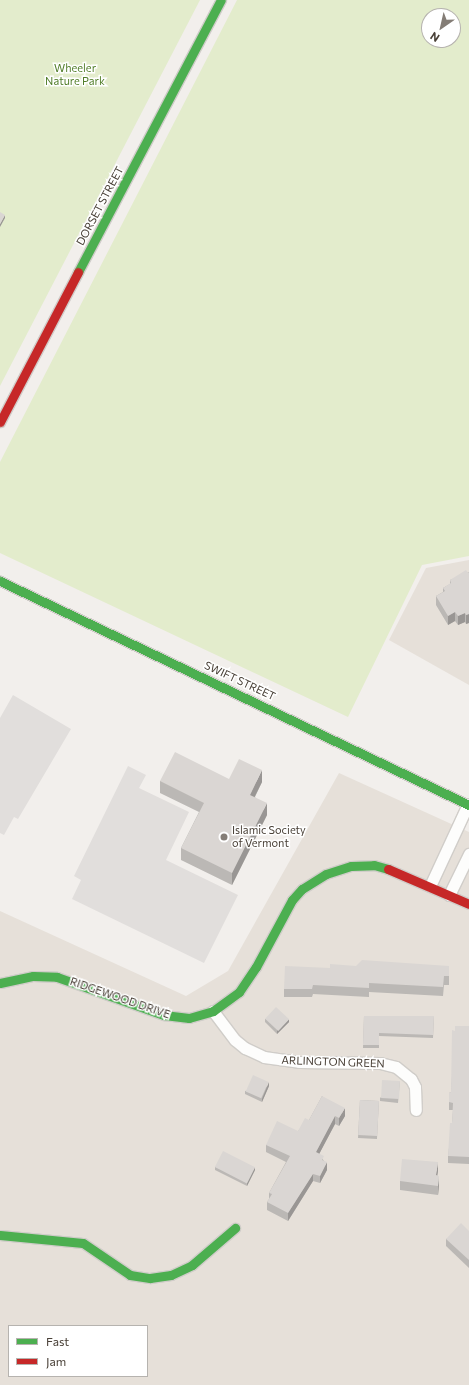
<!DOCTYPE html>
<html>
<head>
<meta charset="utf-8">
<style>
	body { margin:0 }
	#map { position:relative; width:469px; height:1385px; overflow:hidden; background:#f2efec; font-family:Commissioner,sans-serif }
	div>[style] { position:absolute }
	.residential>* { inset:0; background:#e6e0d9 }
	.green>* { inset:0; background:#e3eccc }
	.parking>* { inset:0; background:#e1dedc }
	.roads { filter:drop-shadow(1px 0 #d0cdc9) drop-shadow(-1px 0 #d0cdc9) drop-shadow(0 1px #d0cdc9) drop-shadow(0 -1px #d0cdc9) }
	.street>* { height:11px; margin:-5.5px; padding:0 5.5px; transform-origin:5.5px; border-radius:5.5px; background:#fdfdfc }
	.fast>* { height:9px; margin:-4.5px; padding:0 4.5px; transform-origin:4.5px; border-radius:4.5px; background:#4caf50 }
	.jam>* { height:9px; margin:-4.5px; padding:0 4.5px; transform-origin:4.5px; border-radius:4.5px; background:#c62828 }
	.wall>* { inset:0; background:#bbb8b5; transform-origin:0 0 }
	.shaded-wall>* { inset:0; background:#999694 }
	.building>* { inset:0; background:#dad6d3; transform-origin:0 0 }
	.dots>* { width:11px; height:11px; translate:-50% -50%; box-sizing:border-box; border:2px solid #fff; border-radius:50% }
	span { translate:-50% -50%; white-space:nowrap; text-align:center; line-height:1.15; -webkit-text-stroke:3px #fff; paint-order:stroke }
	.park-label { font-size:11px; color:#507d28 }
	.street-label { font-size:11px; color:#494037 }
	.poi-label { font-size:11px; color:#494037 }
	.left { translate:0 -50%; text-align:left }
	.legend { position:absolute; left:8px; top:1325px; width:140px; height:52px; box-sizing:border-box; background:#fff; border:1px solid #b6b3af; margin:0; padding:5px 7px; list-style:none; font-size:12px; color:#494037 }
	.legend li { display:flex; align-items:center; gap:8px; height:20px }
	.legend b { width:20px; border:1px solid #b6b3af }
	.north { position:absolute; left:421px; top:8px; width:40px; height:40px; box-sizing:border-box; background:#fff; border:1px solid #b6b3af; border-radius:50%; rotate:214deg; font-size:11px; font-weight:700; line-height:16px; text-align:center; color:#494037 }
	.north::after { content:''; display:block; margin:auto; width:14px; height:18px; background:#847d76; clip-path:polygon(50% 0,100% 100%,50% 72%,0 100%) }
</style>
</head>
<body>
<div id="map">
	<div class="residential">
		<i style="clip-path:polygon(469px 560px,469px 685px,389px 640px,426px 568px)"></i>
		<i style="clip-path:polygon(evenodd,339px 773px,469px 832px,469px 1385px,0 1385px,0 911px,186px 996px,228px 971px,339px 773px,9px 1326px,147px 1326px,147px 1376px,9px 1376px,9px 1326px)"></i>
	</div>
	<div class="green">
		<i style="clip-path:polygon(0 0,200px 0,0 386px)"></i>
		<i style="clip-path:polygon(evenodd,237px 0,469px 0,469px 556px,422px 565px,348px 717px,0 553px,0 462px,237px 0,429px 16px,453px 16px,453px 40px,429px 40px,429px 16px)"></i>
	</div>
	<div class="parking">
		<i style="clip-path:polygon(13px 695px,71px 729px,18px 819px,14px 817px,4px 835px,0 833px,0 718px)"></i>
		<i style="clip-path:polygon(128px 766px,146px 775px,139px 788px,189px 812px,166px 860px,238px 895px,204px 963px,72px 899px,81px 880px,74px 876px)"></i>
	</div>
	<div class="roads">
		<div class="street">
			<i style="left:430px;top:886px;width:90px;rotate:-65.1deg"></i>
			<i style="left:449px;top:895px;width:46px;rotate:-64deg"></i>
			<i style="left:213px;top:1011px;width:36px;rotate:53deg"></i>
			<i style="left:235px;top:1040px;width:13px;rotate:39deg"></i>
			<i style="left:245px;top:1048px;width:21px;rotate:25deg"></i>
			<i style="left:264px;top:1057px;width:35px;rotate:8deg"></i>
			<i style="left:299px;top:1062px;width:81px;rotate:0.7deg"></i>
			<i style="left:380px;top:1063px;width:16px;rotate:14deg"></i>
			<i style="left:396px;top:1067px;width:19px;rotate:39deg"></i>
			<i style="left:411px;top:1079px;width:9px;rotate:63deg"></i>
			<i style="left:415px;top:1087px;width:23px;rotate:88deg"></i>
		</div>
		<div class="fast">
			<i style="left:78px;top:272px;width:307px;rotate:-62.3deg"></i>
			<i style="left:0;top:581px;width:520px;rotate:25.53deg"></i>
			<i style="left:0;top:983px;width:34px;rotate:-12deg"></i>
			<i style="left:33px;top:976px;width:24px;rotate:2deg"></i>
			<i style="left:57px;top:977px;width:114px;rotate:19.6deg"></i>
			<i style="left:164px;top:1015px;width:25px;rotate:7deg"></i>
			<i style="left:189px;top:1018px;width:25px;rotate:-16deg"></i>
			<i style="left:213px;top:1011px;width:32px;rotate:-36deg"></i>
			<i style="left:239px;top:992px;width:30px;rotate:-56deg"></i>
			<i style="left:256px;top:967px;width:76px;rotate:-61.8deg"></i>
			<i style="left:292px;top:900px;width:15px;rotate:-48deg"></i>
			<i style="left:302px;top:889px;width:28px;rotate:-32deg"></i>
			<i style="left:326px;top:874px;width:26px;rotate:-18deg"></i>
			<i style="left:351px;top:866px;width:23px;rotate:-2deg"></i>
			<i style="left:374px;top:865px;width:15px;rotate:16deg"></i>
			<i style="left:0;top:1235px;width:83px;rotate:5.5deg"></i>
			<i style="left:83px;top:1243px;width:57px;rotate:34.2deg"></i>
			<i style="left:130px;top:1275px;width:20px;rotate:9deg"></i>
			<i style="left:150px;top:1278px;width:21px;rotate:-8deg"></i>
			<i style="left:171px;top:1275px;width:23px;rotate:-25deg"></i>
			<i style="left:192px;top:1265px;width:57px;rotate:-40.7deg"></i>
		</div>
		<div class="jam">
			<i style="left:0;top:422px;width:169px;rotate:-62.5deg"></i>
			<i style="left:388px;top:869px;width:88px;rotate:23.4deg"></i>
		</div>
	</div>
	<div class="wall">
		<i style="clip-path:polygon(469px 572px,469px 623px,466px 624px,465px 622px,458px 625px,455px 621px,448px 625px,436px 605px,436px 596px,443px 592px,443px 588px,450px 584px,450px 580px)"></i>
		<i style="clip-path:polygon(229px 779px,262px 782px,255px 797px,267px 815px,232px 885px,181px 860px,181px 848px,199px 812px,160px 793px,160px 781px)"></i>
		<i style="clip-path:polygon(356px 966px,449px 966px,449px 985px,444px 985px,443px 996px,369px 992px,369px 997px,313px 994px,312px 997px,284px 997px,284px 989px,330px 968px)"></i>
		<i style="clip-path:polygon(364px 1016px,434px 1016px,433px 1038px,379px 1036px,379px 1048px,363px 1048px)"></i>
		<i style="clip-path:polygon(265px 1019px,289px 1022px,277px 1034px,265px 1022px)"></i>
		<i style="clip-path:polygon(469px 1026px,469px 1164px,448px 1163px,448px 1156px,452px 1123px,453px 1110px,449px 1110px,449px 1093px,451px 1092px,455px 1031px)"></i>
		<i style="clip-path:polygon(400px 1081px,398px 1103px,380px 1101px,380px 1098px)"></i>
		<i style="clip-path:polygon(269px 1086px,262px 1102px,245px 1094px,245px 1091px)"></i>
		<i style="clip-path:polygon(322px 1096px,345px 1116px,339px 1126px,335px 1124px,319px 1154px,324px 1161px,327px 1170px,320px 1183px,313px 1181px,288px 1221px,267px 1210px,267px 1202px,269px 1199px,269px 1193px,286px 1162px,266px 1152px,266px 1145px,298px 1131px,309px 1120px)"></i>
		<i style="left:360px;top:1100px;width:19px;height:38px;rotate:3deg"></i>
		<i style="clip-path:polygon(215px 1167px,255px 1170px,247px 1186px,215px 1170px)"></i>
		<i style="clip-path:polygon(438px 1171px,437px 1175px,439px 1185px,438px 1195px,400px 1190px,400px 1181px)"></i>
		<i style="clip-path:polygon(469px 1231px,469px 1268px,446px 1246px,446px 1239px)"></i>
	</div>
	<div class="shaded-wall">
		<i style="clip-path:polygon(5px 215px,5px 218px,0 227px,0 224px)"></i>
		<i style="clip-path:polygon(455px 612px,455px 621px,448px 625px,448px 616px)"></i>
		<i style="clip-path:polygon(465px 613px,465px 622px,458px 625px,458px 616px)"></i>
		<i style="clip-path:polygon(469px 614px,469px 623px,466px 624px,466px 615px)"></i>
		<i style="clip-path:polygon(262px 770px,262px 782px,250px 806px,250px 795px)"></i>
		<i style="clip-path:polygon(267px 803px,267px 815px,232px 885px,232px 873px)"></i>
		<i style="clip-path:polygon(289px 1019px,289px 1022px,277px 1034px,277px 1031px)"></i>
		<i style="clip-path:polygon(269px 1082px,269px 1086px,262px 1102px,262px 1099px)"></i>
		<i style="clip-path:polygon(345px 1108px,345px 1116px,339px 1126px,339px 1118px)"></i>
		<i style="clip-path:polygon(335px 1116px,335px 1124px,316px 1160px,316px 1152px)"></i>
		<i style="clip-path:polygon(327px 1162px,327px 1170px,320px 1183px,320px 1176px)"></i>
		<i style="clip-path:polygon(438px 1162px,438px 1171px,436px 1184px,436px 1175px)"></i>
		<i style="clip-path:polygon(255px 1167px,255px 1170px,247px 1186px,247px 1183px)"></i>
		<i style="clip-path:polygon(313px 1174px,313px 1181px,288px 1221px,288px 1213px)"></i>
		<i style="clip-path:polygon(439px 1176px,439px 1185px,438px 1195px,438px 1186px)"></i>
	</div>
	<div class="building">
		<i style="clip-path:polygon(0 212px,5px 215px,0 224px)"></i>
		<i style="clip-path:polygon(466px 570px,468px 573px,469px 572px,469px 614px,466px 615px,465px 613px,458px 616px,455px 612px,448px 616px,436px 596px,445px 591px,443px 588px,451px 583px,450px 580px)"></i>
		<i style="clip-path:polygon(175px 752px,229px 779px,239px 759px,262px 770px,250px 795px,267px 803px,232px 873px,181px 848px,204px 803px,160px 781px)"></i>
		<i style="clip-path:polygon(362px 960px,449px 966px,449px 976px,444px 976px,443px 987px,369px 983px,369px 988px,313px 985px,312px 989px,284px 989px,285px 966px,330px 968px,330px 964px,356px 966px)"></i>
		<i style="left:276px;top:1007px;width:18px;height:16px;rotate:43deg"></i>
		<i style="clip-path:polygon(364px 1016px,434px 1016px,433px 1035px,379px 1033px,379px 1045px,363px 1045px)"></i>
		<i style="clip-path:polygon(455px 1026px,469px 1026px,469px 1157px,448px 1156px,450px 1123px,452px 1123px,453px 1103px,449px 1102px,449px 1093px,451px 1092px,452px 1030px,455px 1031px)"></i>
		<i style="left:253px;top:1075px;width:17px;height:18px;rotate:24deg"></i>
		<i style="left:382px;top:1080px;width:18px;height:18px;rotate:3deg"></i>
		<i style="clip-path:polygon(322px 1096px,345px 1108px,339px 1118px,335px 1116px,316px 1152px,324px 1156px,322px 1160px,327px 1162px,320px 1176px,313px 1174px,288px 1213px,267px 1202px,272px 1194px,269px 1193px,290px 1156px,266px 1145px,277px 1121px,298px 1131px,305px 1118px,309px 1120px)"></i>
		<i style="left:360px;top:1100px;width:19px;height:35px;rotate:3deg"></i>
		<i style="left:223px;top:1151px;width:36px;height:18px;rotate:27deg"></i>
		<i style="clip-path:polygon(402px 1159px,438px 1162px,436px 1175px,439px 1176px,438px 1186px,400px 1181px)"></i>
		<i style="clip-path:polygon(461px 1223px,469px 1231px,469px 1260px,446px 1239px)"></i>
	</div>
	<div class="dots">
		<i style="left:224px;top:837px;background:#847d76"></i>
	</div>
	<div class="park-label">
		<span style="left:75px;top:75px">Wheeler<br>Nature Park</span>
	</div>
	<div class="street-label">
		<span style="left:100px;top:206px;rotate:-62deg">DORSET STREET</span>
		<span style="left:240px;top:681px;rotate:25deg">SWIFT STREET</span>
		<span style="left:120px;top:998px;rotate:19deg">RIDGEWOOD DRIVE</span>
		<span style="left:333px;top:1062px;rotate:2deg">ARLINGTON GREEN</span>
	</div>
	<div class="poi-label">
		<span class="left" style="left:232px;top:837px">Islamic Society<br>of Vermont</span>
	</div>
	<ul class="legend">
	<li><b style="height:5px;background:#4caf50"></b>Fast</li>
	<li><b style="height:5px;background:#c62828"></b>Jam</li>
	</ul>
	<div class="north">N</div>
</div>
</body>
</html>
